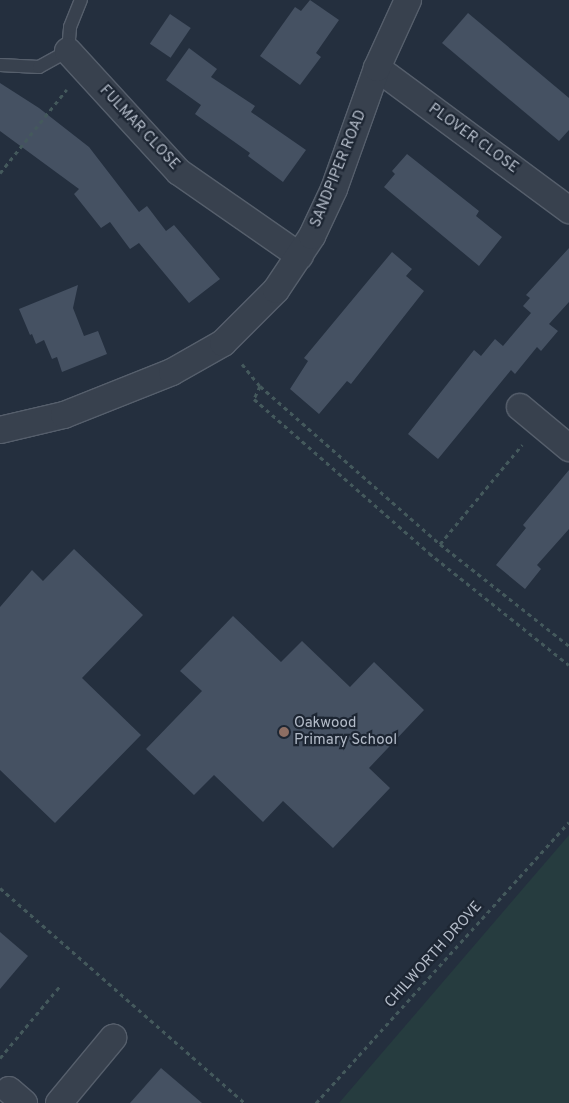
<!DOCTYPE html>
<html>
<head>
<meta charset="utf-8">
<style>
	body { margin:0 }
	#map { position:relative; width:569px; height:1103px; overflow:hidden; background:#242f3e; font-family:Overpass,sans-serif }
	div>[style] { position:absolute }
	.green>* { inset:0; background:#263c3f }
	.building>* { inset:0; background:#455162; transform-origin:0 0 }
	.path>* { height:3px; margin-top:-1.5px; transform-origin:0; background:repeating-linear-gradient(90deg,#44595c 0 4px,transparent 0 8px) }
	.roads { filter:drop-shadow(1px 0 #565f6c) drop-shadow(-1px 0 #565f6c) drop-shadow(0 1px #565f6c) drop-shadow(0 -1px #565f6c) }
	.lane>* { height:12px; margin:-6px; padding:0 6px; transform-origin:6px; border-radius:6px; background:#38414e }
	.street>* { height:26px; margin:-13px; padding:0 13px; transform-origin:13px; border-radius:13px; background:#38414e }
	.dots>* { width:14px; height:14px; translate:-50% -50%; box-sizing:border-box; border:2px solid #1d2633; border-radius:50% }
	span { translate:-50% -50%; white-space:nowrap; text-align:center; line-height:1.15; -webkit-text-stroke:4.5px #1d2633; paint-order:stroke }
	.street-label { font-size:15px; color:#b4bcc9 }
	.poi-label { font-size:15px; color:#b4bcc9 }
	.left { translate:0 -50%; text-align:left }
</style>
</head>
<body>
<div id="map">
	<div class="green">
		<i style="clip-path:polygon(569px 835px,569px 1103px,339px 1103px)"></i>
	</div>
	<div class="building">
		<i style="clip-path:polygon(310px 0,339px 20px,316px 53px,321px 57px,300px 85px,260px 56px,295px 7px,301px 11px)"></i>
		<i style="clip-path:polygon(468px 13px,569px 98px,569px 130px,559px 141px,442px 43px)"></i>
		<i style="left:170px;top:14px;width:25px;height:36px;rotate:34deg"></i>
		<i style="clip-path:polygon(189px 48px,217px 69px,211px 77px,255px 106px,251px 112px,306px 150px,283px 182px,248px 156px,250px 153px,195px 114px,201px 105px,166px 80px)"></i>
		<i style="clip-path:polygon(0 83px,39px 108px,89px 147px,139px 212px,147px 206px,166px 231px,174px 225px,220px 279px,189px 303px,139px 243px,130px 249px,110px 222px,101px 228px,74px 194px,79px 189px,0 131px)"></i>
		<i style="clip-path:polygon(407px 154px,479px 211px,476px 216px,502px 237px,479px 266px,384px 187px,395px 174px,392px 171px)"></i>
		<i style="clip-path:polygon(569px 248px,569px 302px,549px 324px,558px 331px,541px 351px,537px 347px,515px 374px,511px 370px,438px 459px,408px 434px,474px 350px,481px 356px,495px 339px,503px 346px,531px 313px,523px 306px,530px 298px,526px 295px)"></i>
		<i style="clip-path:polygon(392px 252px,412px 269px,406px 276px,424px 291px,351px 384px,347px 381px,319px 414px,290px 389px,308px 361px,304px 358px)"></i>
		<i style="clip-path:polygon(78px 285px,73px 308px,84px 336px,98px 331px,107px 354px,62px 372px,57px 357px,52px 359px,44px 340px,36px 344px,32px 334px,30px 335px,19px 309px)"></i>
		<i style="clip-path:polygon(569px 470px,569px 529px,537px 565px,541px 569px,525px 589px,496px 565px,526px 528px,523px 525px)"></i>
		<i style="clip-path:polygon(74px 549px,143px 615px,82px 678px,141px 735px,55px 823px,0 770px,0 607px,32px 570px,43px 581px)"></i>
		<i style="clip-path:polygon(233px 616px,281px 662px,302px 641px,350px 687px,374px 662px,424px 710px,369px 768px,390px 788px,333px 848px,283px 801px,263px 822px,214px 775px,194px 795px,146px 749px,202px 691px,180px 671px)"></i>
		<i style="clip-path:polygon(0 932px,28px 956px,0 989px)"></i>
		<i style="clip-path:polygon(161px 1068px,202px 1103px,130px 1103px)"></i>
	</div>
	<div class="path">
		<i style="left:0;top:173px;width:107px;rotate:-51.4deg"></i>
		<i style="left:242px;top:364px;width:28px;rotate:51deg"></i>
		<i style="left:260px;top:386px;width:240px;rotate:41.3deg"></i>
		<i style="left:440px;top:544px;width:164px;rotate:38.3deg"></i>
		<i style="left:260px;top:386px;width:14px;rotate:115deg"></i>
		<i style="left:254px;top:399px;width:233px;rotate:41.3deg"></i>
		<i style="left:429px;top:553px;width:179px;rotate:38.7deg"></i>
		<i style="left:440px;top:544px;width:129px;rotate:-50.4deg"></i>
		<i style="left:0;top:888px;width:326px;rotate:41.3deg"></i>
		<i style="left:0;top:1058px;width:94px;rotate:-50.2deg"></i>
		<i style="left:316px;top:1103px;width:378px;rotate:-48deg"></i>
	</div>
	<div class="roads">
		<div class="lane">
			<i style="left:0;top:65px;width:39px;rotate:3deg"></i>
			<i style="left:39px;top:67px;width:33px;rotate:-29deg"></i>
			<i style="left:68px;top:51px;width:24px;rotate:-85deg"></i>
			<i style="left:70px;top:27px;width:29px;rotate:-68deg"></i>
		</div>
		<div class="street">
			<i style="left:68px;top:51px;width:164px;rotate:47.5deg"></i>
			<i style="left:179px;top:172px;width:147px;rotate:34.8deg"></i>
			<i style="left:377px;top:68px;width:239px;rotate:36.5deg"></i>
			<i style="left:520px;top:407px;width:64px;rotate:39.9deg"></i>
			<i style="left:0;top:430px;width:66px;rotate:-13.2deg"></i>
			<i style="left:64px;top:415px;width:116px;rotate:-21.7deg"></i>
			<i style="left:172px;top:372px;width:59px;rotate:-29.6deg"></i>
			<i style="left:223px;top:343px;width:75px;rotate:-45deg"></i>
			<i style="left:276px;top:290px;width:65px;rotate:-56.3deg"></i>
			<i style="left:312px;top:236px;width:52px;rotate:-64.9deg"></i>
			<i style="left:334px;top:189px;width:128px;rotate:-70.4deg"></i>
			<i style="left:377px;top:68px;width:75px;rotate:-65.5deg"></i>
			<i style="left:9px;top:1090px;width:20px;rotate:41deg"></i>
			<i style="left:59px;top:1103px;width:85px;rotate:-50.3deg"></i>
		</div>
	</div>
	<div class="dots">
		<i style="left:284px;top:732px;background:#8d6e63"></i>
	</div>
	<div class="street-label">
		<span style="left:139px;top:128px;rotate:47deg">FULMAR CLOSE</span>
		<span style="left:473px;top:139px;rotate:36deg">PLOVER CLOSE</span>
		<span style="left:339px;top:169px;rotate:-68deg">SANDPIPER ROAD</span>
		<span style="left:434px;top:955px;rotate:-48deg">CHILWORTH DROVE</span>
	</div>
	<div class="poi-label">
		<span class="left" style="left:294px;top:732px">Oakwood<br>Primary School</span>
	</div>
</div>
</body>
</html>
